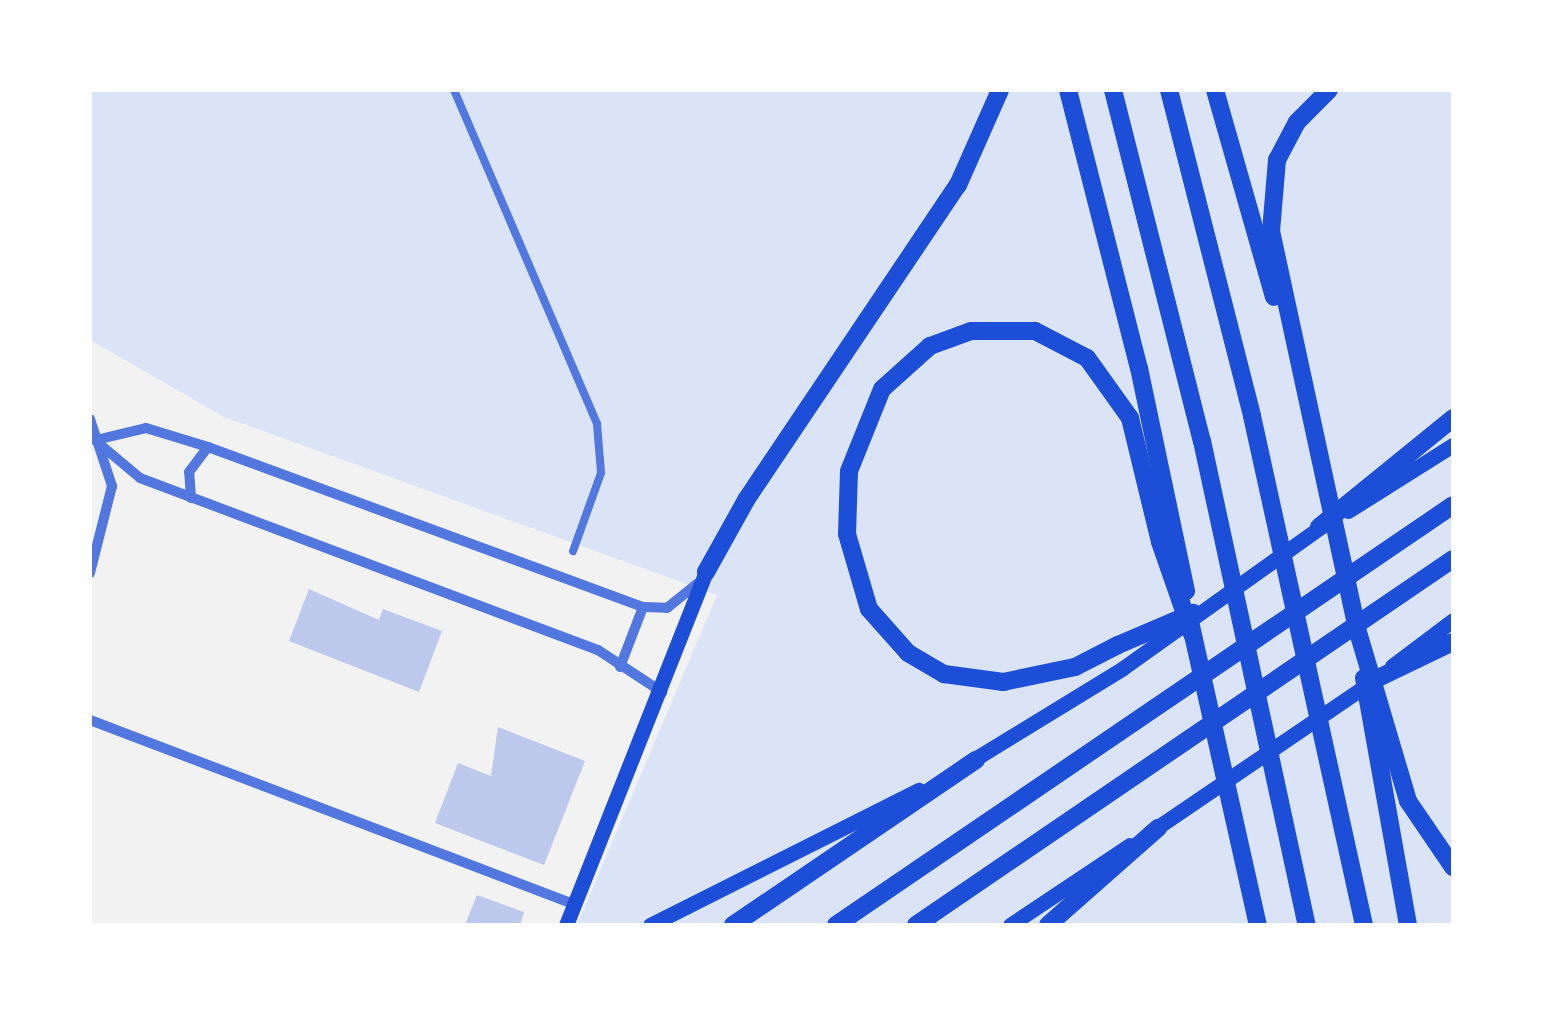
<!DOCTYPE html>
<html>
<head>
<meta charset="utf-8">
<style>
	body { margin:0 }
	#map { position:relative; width:1543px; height:1015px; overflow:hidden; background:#f2f2f2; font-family:"Work Sans",sans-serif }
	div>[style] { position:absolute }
	.green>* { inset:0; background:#dbe4f7 }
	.building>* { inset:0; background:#bdc9ec }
	.pedestrian>* { height:8px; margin:-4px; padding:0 4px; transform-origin:4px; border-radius:4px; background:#5277de }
	.minor>* { height:10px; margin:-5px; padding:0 5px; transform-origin:5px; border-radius:5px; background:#5277de }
	.secondary>* { height:15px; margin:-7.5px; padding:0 7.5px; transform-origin:7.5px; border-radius:7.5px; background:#1d4ed8 }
	.motorway>* { height:18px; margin:-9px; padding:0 9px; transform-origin:9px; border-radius:9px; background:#1d4ed8 }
	span { translate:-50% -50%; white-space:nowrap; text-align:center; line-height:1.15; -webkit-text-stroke:9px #fff; paint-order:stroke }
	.frame { position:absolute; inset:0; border:92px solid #fff; pointer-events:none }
</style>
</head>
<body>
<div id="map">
	<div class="green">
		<i style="clip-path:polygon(90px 90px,1453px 90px,1453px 925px,577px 925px,717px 595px,224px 417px,90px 340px)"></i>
	</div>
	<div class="building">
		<i style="clip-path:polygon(309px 589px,379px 620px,383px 609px,442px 631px,419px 692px,289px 641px)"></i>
		<i style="clip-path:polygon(498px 727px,585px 761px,544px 865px,435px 823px,458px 763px,491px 776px)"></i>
		<i style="clip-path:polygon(477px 895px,524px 912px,520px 925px,465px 925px)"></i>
	</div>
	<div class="pedestrian">
		<i style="left:454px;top:90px;width:363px;rotate:66.8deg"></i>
		<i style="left:597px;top:424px;width:49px;rotate:85.3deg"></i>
		<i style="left:601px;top:473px;width:83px;rotate:109.7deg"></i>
	</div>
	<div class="minor">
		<i style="left:90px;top:419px;width:71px;rotate:71.8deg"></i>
		<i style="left:112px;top:486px;width:90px;rotate:104.2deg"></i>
		<i style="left:90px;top:436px;width:65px;rotate:40deg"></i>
		<i style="left:140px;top:478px;width:489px;rotate:20.6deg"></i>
		<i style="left:598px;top:650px;width:77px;rotate:33.3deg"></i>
		<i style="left:100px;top:439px;width:47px;rotate:-13.4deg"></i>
		<i style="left:146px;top:428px;width:65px;rotate:17deg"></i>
		<i style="left:208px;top:447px;width:463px;rotate:20.2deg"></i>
		<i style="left:643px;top:607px;width:24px;rotate:2deg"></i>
		<i style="left:667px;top:608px;width:38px;rotate:-39deg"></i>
		<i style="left:191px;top:498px;width:26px;rotate:-94deg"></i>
		<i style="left:189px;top:472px;width:31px;rotate:-53deg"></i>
		<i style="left:620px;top:667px;width:64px;rotate:-69deg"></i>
		<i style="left:90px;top:720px;width:520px;rotate:20.84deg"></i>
	</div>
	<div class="secondary">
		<i style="left:1348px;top:511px;width:124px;rotate:-32.2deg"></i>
		<i style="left:1392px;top:666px;width:76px;rotate:-37deg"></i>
		<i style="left:965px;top:765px;width:185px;rotate:-31.5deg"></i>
		<i style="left:1123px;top:668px;width:252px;rotate:-35.5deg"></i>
		<i style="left:1149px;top:833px;width:272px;rotate:-34.2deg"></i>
		<i style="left:566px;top:925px;width:380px;rotate:-68.4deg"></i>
		<i style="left:650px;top:925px;width:301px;rotate:-26.7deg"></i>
		<i style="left:1010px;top:925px;width:144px;rotate:-33.7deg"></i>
	</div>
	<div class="motorway">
		<i style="left:1068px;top:90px;width:287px;rotate:75.7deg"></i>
		<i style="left:1139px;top:368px;width:228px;rotate:78.1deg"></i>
		<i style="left:1113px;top:90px;width:362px;rotate:75.8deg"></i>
		<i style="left:1202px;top:441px;width:495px;rotate:77.8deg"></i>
		<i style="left:1169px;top:90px;width:336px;rotate:75.7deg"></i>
		<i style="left:1252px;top:416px;width:521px;rotate:77.59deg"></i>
		<i style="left:1215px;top:90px;width:215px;rotate:74.1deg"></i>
		<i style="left:1329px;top:90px;width:45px;rotate:135deg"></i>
		<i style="left:1297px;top:122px;width:43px;rotate:117.8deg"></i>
		<i style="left:1277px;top:160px;width:71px;rotate:94.8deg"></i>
		<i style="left:1271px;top:231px;width:410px;rotate:77.8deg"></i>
		<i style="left:1358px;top:632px;width:176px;rotate:73.5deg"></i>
		<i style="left:1408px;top:801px;width:80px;rotate:55.7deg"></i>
		<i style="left:1319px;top:527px;width:173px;rotate:-39.1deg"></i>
		<i style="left:706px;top:572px;width:82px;rotate:-60.9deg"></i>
		<i style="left:746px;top:500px;width:380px;rotate:-56.1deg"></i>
		<i style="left:958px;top:185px;width:104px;rotate:-66.1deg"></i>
		<i style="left:1191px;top:626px;width:306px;rotate:77.4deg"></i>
		<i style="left:1192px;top:634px;width:97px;rotate:-109.2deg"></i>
		<i style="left:1160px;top:542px;width:128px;rotate:-103.6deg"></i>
		<i style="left:1130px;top:418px;width:74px;rotate:-125.6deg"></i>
		<i style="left:1087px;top:358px;width:59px;rotate:-152.6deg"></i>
		<i style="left:1035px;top:331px;width:64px;rotate:180deg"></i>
		<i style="left:971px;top:331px;width:44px;rotate:159.9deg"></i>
		<i style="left:930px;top:346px;width:64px;rotate:138.1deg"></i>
		<i style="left:882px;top:389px;width:88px;rotate:111.9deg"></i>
		<i style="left:849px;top:471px;width:63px;rotate:91.8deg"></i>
		<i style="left:847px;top:534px;width:78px;rotate:73.7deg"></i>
		<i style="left:869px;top:609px;width:59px;rotate:48.4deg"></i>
		<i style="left:908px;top:653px;width:42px;rotate:30.3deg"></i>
		<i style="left:944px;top:674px;width:60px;rotate:7.7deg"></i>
		<i style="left:1003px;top:682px;width:74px;rotate:-11.8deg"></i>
		<i style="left:1075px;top:667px;width:48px;rotate:-27.1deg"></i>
		<i style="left:1118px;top:645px;width:82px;rotate:-23.1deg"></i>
		<i style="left:1364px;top:678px;width:251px;rotate:79.9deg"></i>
		<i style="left:1372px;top:681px;width:90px;rotate:-25.7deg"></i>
		<i style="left:733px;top:925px;width:294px;rotate:-34.2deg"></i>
		<i style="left:836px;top:925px;width:746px;rotate:-34.24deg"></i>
		<i style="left:916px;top:925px;width:650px;rotate:-34.28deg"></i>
		<i style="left:1048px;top:925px;width:147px;rotate:-41.4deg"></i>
	</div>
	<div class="frame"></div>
</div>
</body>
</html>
